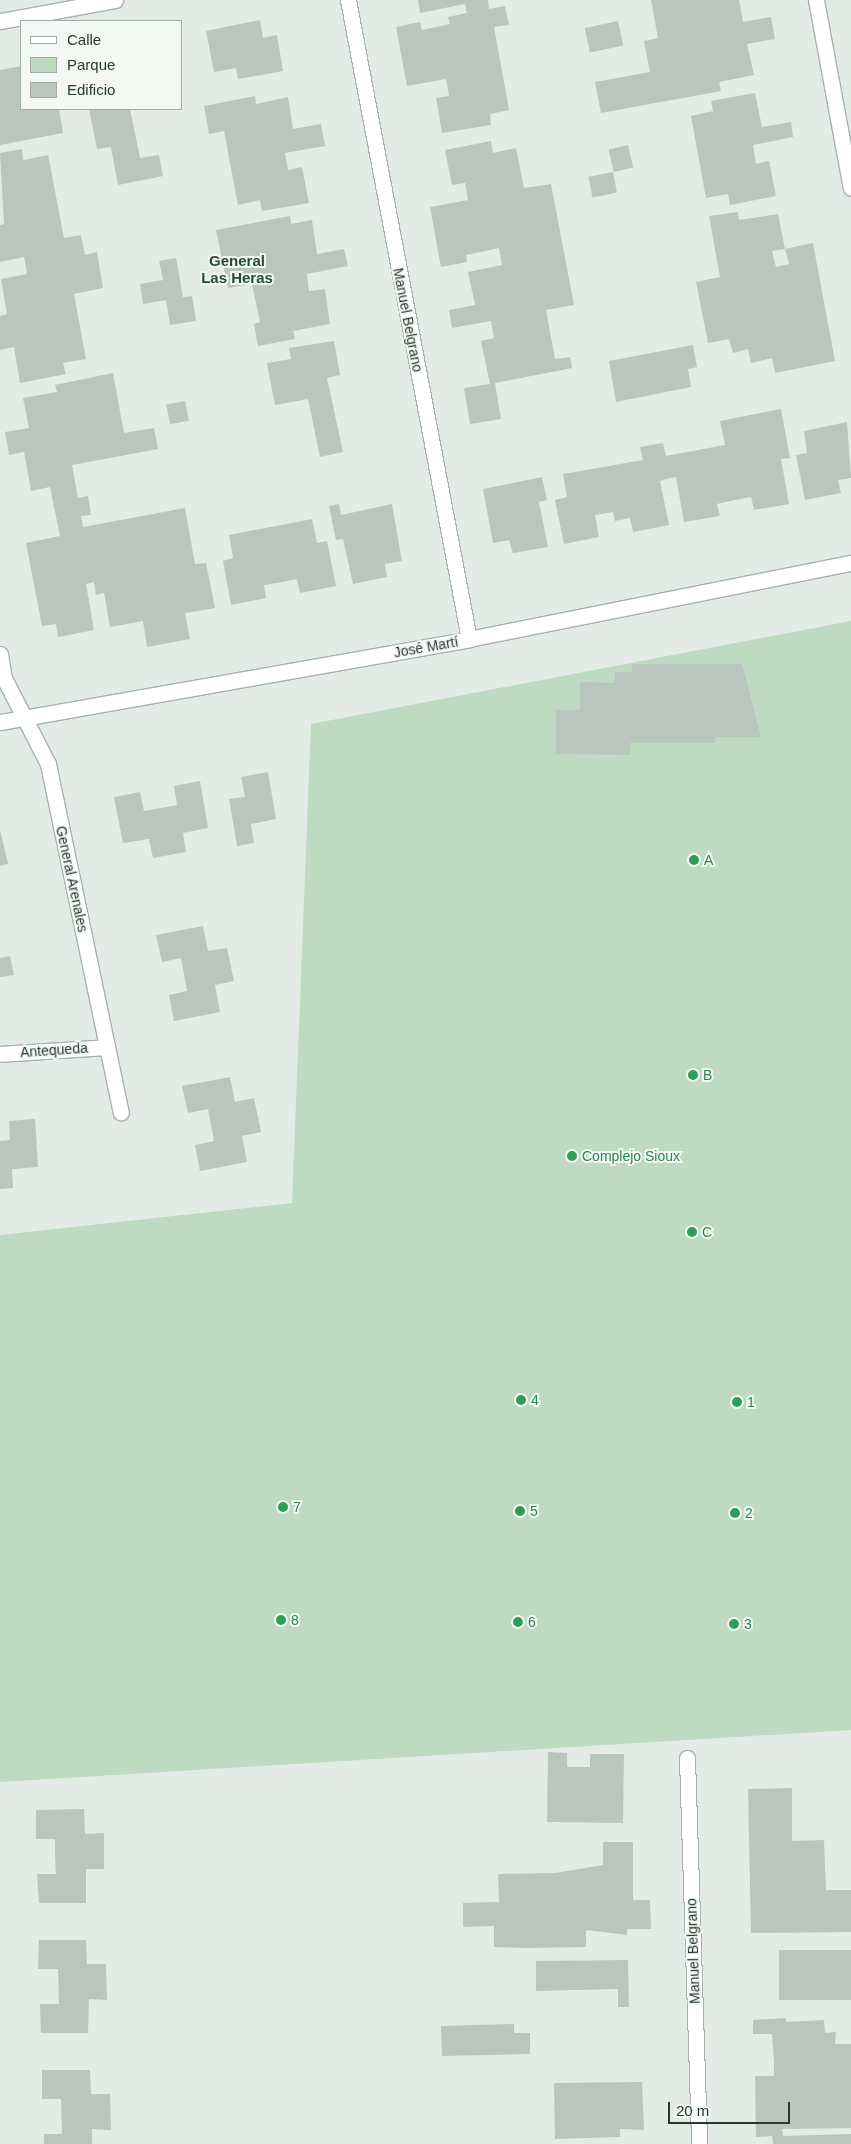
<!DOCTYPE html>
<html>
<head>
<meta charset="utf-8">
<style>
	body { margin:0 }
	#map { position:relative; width:851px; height:2144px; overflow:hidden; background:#e3ebe6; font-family:Arial,sans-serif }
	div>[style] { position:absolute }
	.green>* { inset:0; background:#bedac0 }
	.building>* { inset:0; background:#b8c6be; transform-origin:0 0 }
	.roads { filter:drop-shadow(1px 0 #a6b2ac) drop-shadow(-1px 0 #a6b2ac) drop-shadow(0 1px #a6b2ac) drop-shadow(0 -1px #a6b2ac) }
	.street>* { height:15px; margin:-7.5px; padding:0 7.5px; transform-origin:7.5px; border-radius:7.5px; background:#fff }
	.dots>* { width:14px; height:14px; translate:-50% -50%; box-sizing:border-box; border:2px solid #f3f8f4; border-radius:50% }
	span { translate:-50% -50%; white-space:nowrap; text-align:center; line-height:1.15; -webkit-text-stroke:4px #f3f8f4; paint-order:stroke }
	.street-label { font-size:14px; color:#243a30 }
	.leisure-label { font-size:14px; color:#27864d }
	.left { translate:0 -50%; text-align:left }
	.neighbourhood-label { font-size:15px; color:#224b39; font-weight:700 }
	.legend { position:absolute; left:20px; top:20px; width:162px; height:90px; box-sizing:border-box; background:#f3f8f4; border:1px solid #a0aca6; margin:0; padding:6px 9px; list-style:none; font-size:15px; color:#243a30 }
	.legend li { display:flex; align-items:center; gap:10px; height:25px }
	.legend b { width:25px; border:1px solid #a0aca6 }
	.scale { position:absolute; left:668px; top:2102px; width:122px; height:22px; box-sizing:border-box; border:2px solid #243a30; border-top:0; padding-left:6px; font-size:15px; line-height:18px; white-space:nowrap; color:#243a30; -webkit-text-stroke:4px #f3f8f4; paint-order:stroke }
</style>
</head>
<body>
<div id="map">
	<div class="green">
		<i style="clip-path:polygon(851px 621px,851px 1730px,0 1782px,0 1235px,292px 1203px,311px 724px)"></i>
	</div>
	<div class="building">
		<i style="clip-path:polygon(418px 0,488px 0,489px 9px,505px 6px,509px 25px,494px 27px,509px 110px,490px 114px,491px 125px,442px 133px,436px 98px,449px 96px,446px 79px,407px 86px,396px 27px,420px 22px,422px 30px,450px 24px,448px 17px,467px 13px,465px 4px,420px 13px)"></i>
		<i style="clip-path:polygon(651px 0,739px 0,743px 22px,771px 17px,775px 39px,747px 44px,754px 75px,719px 82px,721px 91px,601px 113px,595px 82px,650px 72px,644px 41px,658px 38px)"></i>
		<i style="clip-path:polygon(260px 20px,263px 38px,277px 35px,283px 71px,238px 79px,236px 68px,214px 72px,206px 31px)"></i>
		<i style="left:618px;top:21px;width:25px;height:34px;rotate:78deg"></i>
		<i style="clip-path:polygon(21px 66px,21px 109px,59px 109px,63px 133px,0 145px,0 70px)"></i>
		<i style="clip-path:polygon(755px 93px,762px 127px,791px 122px,793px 137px,753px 145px,756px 164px,769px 161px,776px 196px,730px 205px,728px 194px,706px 198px,691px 116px,713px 111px,711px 101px)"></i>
		<i style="clip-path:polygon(255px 96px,256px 104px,288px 97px,293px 129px,321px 124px,325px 146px,285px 153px,288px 170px,302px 167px,309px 203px,262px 211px,260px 200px,238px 205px,224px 131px,209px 134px,204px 106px)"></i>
		<i style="clip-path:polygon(89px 109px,130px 109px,140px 158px,159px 155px,163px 176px,118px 185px,111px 147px,97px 149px)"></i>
		<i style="clip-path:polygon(491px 141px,493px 153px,516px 148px,524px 188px,551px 184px,574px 305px,546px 310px,555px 359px,570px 357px,572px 368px,495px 383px,501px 419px,470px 424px,464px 388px,490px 384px,481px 341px,494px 338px,491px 321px,452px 328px,449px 310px,475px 305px,468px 272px,502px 265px,499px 248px,466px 255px,467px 262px,441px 267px,430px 207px,468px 200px,465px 183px,452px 185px,445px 150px)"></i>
		<i style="left:628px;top:145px;width:23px;height:20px;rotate:77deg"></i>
		<i style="clip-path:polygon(22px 149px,23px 160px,48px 155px,64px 238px,81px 235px,85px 255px,97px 252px,103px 288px,74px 294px,86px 359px,63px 363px,66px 374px,20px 383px,14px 347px,0 350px,0 316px,7px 314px,1px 279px,27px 274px,24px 257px,0 262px,0 225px,4px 224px,0 153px)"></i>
		<i style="left:613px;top:172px;width:21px;height:25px;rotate:79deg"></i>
		<i style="clip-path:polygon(738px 212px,739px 220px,778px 214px,785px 249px,772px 251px,776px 267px,789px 264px,785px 249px,813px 243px,835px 361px,775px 373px,772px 358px,751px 363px,748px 349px,733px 353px,729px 339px,708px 343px,696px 282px,720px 277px,709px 216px)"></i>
		<i style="clip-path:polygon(290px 216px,291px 224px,312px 220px,317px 254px,344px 249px,348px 266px,307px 274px,309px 291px,325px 289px,330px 324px,293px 331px,295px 339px,258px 346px,254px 324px,260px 322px,252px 284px,228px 288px,216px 230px)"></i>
		<i style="clip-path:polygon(176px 258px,183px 297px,192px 296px,196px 321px,170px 325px,166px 300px,143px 304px,140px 284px,163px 280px,159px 261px)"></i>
		<i style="clip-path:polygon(334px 341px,340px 375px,327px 378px,343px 452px,320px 457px,308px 399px,275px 405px,267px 363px,291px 359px,289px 348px)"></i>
		<i style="clip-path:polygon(693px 345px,697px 367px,688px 369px,691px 387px,616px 402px,609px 361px)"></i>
		<i style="clip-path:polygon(113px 373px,124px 433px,154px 428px,158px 449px,72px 465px,78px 498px,88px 496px,91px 515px,81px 516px,83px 527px,185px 508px,195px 564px,206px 563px,215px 608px,185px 613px,190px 639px,147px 647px,143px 621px,110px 627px,104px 593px,96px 595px,94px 582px,86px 584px,94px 630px,58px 637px,56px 624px,42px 626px,26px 543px,60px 536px,50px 487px,31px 491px,24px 452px,9px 455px,5px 432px,29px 428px,23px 398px,57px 392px,55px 385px)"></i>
		<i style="left:185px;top:401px;width:20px;height:19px;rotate:79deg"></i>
		<i style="clip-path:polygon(781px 409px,790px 458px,781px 459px,789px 504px,754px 510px,751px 497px,735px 500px,717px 504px,720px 516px,684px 522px,676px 477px,670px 478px,660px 481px,669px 525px,633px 532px,630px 518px,615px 521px,613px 512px,595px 515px,599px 537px,564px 544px,555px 500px,567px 497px,563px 474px,643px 460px,640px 447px,663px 443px,666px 456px,725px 445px,720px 421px)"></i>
		<i style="clip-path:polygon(847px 422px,851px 478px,838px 480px,841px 493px,805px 500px,796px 455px,807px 453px,804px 431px)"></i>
		<i style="clip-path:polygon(542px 477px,547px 500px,539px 502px,548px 547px,513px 553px,509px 540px,493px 543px,483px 489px)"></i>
		<i style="clip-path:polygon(339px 504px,341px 515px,392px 504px,402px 561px,385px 564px,387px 577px,353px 584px,343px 539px,336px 540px,329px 506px)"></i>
		<i style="clip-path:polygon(312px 519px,317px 543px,327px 541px,336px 586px,300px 593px,297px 579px,282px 582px,264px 585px,266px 598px,231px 605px,223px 561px,233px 558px,229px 535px)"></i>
		<i style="clip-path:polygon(632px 664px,742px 664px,761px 737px,715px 737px,715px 743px,630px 743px,631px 755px,556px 754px,556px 710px,580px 710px,580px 682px,615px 683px,615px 672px,632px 672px)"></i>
		<i style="clip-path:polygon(268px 772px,276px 819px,251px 824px,254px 843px,237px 846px,229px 799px,245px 797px,241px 777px)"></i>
		<i style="clip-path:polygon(200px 781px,208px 828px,183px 833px,186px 852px,153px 858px,149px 839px,123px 843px,114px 797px,140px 792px,144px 811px,177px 805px,174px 786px)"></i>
		<i style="clip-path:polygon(0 830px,8px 864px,0 866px)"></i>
		<i style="clip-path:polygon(203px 926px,208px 951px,227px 948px,234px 981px,215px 985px,220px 1012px,174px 1021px,169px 995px,187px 991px,184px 974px,181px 958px,162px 962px,156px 935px)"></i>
		<i style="clip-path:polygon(10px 956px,14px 975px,0 977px,0 958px)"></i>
		<i style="clip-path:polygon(230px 1077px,235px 1102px,254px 1098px,261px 1132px,242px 1136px,247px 1162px,200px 1171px,195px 1145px,214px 1141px,208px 1109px,188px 1113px,182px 1086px)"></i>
		<i style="clip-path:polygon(35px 1119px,38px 1167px,12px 1169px,13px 1188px,0 1189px,0 1141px,10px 1140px,9px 1121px)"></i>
		<i style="clip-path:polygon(548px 1752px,567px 1753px,567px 1767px,590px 1767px,590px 1754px,624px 1754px,623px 1823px,547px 1822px)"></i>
		<i style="clip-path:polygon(792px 1788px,792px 1841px,824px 1840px,826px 1890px,851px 1890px,851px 1932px,751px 1933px,748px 1789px)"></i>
		<i style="clip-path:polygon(84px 1809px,85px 1834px,104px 1833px,104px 1869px,86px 1869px,86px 1903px,39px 1903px,37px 1874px,56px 1874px,55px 1855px,55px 1839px,36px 1839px,36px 1810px)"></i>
		<i style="clip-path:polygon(603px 1842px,633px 1842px,633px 1900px,650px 1900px,651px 1929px,627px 1929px,627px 1935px,586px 1930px,586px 1947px,528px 1948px,494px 1947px,494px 1926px,463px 1927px,463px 1903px,499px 1902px,498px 1874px,556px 1873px,603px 1865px)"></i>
		<i style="clip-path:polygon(39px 1940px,86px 1940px,87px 1964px,106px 1964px,107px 2000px,89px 1999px,88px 2033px,41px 2033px,40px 2004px,59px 2004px,58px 1969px,38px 1969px)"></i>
		<i style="left:851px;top:1950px;width:50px;height:72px;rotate:90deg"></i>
		<i style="clip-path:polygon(628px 1960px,629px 2007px,618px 2007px,618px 1989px,536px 1991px,536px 1961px)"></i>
		<i style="clip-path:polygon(786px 2018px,786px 2022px,824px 2020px,825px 2033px,836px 2032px,835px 2044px,851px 2044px,851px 2128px,782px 2129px,783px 2136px,851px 2134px,851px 2144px,773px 2144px,772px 2136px,756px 2137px,755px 2076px,774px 2076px,774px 2063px,772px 2034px,753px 2034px,753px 2020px)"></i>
		<i style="clip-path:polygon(514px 2024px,514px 2033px,530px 2033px,530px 2054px,442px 2056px,441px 2026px)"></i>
		<i style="clip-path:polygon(42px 2070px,90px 2070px,91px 2094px,110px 2094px,111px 2130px,92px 2129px,92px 2144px,44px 2144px,44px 2134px,62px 2134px,61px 2099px,42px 2099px)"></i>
		<i style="clip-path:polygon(642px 2082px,644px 2130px,620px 2129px,620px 2137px,555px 2139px,554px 2083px)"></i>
	</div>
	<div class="roads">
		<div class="street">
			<i style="left:348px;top:0;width:650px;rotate:79.28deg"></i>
			<i style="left:816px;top:0;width:191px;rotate:79.5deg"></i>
			<i style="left:0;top:21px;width:117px;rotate:-10.3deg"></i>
			<i style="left:0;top:654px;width:24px;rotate:81deg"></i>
			<i style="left:4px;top:678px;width:97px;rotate:62.9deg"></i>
			<i style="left:48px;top:764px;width:356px;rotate:78.2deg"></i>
			<i style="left:0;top:722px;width:476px;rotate:-10deg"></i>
			<i style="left:469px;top:639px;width:389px;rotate:-11.3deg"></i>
			<i style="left:0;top:1054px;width:107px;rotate:-3.7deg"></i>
			<i style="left:687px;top:1758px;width:386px;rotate:88.2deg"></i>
		</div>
	</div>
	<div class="dots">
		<i style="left:694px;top:860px;background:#2e9e5b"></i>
		<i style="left:693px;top:1075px;background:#2e9e5b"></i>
		<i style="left:572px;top:1156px;background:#2e9e5b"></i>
		<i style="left:692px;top:1232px;background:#2e9e5b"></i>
		<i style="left:521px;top:1400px;background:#2e9e5b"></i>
		<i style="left:737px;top:1402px;background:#2e9e5b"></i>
		<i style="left:283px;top:1507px;background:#2e9e5b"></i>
		<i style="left:520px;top:1511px;background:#2e9e5b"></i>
		<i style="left:735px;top:1513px;background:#2e9e5b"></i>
		<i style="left:281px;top:1620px;background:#2e9e5b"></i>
		<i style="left:518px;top:1622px;background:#2e9e5b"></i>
		<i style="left:734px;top:1624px;background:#2e9e5b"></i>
	</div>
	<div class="street-label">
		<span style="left:408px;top:320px;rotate:79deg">Manuel Belgrano</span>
		<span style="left:426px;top:647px;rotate:-10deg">José Martí</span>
		<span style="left:72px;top:879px;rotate:78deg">General Arenales</span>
		<span style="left:54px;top:1050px;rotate:-4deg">Antequeda</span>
		<span style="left:693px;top:1951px;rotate:-92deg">Manuel Belgrano</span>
	</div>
	<div class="leisure-label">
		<span class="left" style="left:704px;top:860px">A</span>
		<span class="left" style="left:703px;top:1075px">B</span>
		<span class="left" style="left:582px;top:1156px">Complejo Sioux</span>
		<span class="left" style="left:702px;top:1232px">C</span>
		<span class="left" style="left:531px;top:1400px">4</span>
		<span class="left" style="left:747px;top:1402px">1</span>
		<span class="left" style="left:293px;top:1507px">7</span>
		<span class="left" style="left:530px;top:1511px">5</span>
		<span class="left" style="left:745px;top:1513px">2</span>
		<span class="left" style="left:291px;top:1620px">8</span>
		<span class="left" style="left:528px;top:1622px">6</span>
		<span class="left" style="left:744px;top:1624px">3</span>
	</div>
	<div class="neighbourhood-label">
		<span style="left:237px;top:269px">General<br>Las Heras</span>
	</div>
	<ul class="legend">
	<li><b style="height:6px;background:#fff"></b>Calle</li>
	<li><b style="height:14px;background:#bedac0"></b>Parque</li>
	<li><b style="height:14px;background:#b8c6be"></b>Edificio</li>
	</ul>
	<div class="scale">20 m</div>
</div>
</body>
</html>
